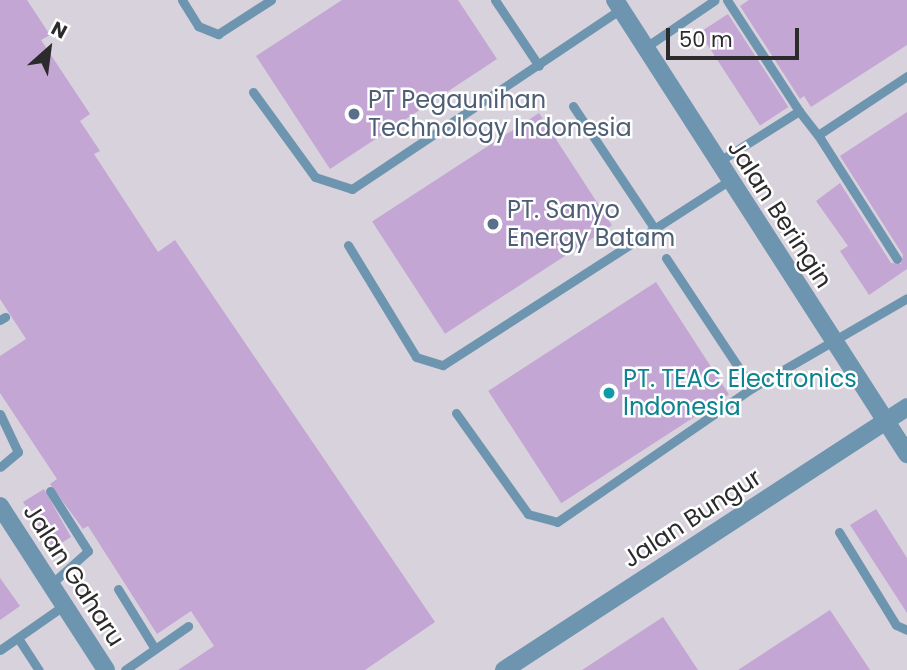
<!DOCTYPE html>
<html>
<head>
<meta charset="utf-8">
<style>
	body { margin:0 }
	#map { position:relative; width:907px; height:670px; overflow:hidden; background:#e1dfe2; font-family:Poppins,sans-serif }
	div>[style] { position:absolute }
	.built>* { inset:0; background:#d8d2dc; transform-origin:0 0 }
	.building>* { inset:0; background:#c3a6d3; transform-origin:0 0 }
	.lane>* { height:9px; margin:-4.5px; padding:0 4.5px; transform-origin:4.5px; border-radius:4.5px; background:#6e95b0 }
	.street>* { height:18px; margin:-9px; padding:0 9px; transform-origin:9px; border-radius:9px; background:#6e95b0 }
	.dots>* { width:19px; height:19px; translate:-50% -50%; box-sizing:border-box; border:4px solid #fff; border-radius:50% }
	span { translate:-50% -50%; white-space:nowrap; text-align:center; line-height:1.15; -webkit-text-stroke:5px #fff; paint-order:stroke }
	.service-label { font-size:24px; color:#4e5e75 }
	.left { translate:0 -50%; text-align:left }
	.street-label { font-size:24px; color:#2b2b2c }
	.culture-label { font-size:24px; color:#0d838f }
	.north { position:absolute; left:14px; top:14px; width:70px; height:70px; -webkit-text-stroke:5px #fff; paint-order:stroke; rotate:28deg; font-size:19px; font-weight:700; line-height:28px; text-align:center; color:#2b2b2c }
	.north::after { content:''; display:block; margin:auto; width:24px; height:32px; background:#2b2b2c; clip-path:polygon(50% 0,100% 100%,50% 72%,0 100%) }
	.scale { position:absolute; left:666px; top:28px; width:133px; height:32px; box-sizing:border-box; border:4px solid #2b2b2c; border-top:0; padding-left:9px; font-size:21px; line-height:24px; white-space:nowrap; color:#2b2b2c; -webkit-text-stroke:5px #fff; paint-order:stroke }
</style>
</head>
<body>
<div id="map">
	<div class="built">
		<i style="left:0;top:0;width:907px;height:670px"></i>
	</div>
	<div class="building">
		<i style="clip-path:polygon(0 0,27px 0,50px 35px,41px 40px,90px 114px,80px 121px,100px 151px,94px 154px,158px 252px,175px 240px,435px 622px,365px 670px,178px 670px,214px 646px,191px 611px,157px 634px,88px 526px,83px 529px,50px 484px,57px 479px,0 393px,0 356px,26px 339px,0 299px)"></i>
		<i style="clip-path:polygon(342px 0,458px 0,497px 59px,330px 169px,256px 56px)"></i>
		<i style="clip-path:polygon(749px 0,907px 0,907px 45px,811px 107px,804px 96px,800px 99px,740px 6px)"></i>
		<i style="left:728px;top:14px;width:111px;height:34px;rotate:57deg"></i>
		<i style="clip-path:polygon(907px 112px,907px 269px,869px 295px,840px 251px,848px 246px,816px 201px,840px 183px,891px 263px,901px 264px,903px 255px,840px 156px)"></i>
		<i style="left:539px;top:113px;width:134px;height:199px;rotate:57deg"></i>
		<i style="left:656px;top:282px;width:134px;height:200px;rotate:57deg"></i>
		<i style="clip-path:polygon(44px 489px,71px 537px,53px 548px,23px 502px)"></i>
		<i style="clip-path:polygon(876px 509px,907px 558px,907px 613px,850px 525px)"></i>
		<i style="clip-path:polygon(0 578px,20px 606px,0 620px)"></i>
		<i style="clip-path:polygon(830px 610px,870px 670px,738px 670px)"></i>
		<i style="clip-path:polygon(663px 617px,698px 670px,582px 670px)"></i>
	</div>
	<div class="lane">
		<i style="left:182px;top:0;width:31px;rotate:58deg"></i>
		<i style="left:198px;top:26px;width:22px;rotate:22deg"></i>
		<i style="left:218px;top:34px;width:63px;rotate:-32.7deg"></i>
		<i style="left:495px;top:0;width:79px;rotate:56.3deg"></i>
		<i style="left:727px;top:0;width:132px;rotate:57deg"></i>
		<i style="left:646px;top:47px;width:83px;rotate:-34.3deg"></i>
		<i style="left:253px;top:92px;width:105px;rotate:53.9deg"></i>
		<i style="left:315px;top:177px;width:39px;rotate:18deg"></i>
		<i style="left:352px;top:189px;width:324px;rotate:-33.8deg"></i>
		<i style="left:573px;top:106px;width:146px;rotate:56.4deg"></i>
		<i style="left:818px;top:135px;width:147px;rotate:57.5deg"></i>
		<i style="left:718px;top:162px;width:96px;rotate:-32.2deg"></i>
		<i style="left:799px;top:111px;width:31px;rotate:52deg"></i>
		<i style="left:818px;top:135px;width:107px;rotate:-33.5deg"></i>
		<i style="left:348px;top:245px;width:131px;rotate:58.7deg"></i>
		<i style="left:416px;top:357px;width:28px;rotate:17deg"></i>
		<i style="left:443px;top:365px;width:340px;rotate:-32.8deg"></i>
		<i style="left:666px;top:258px;width:156px;rotate:56.5deg"></i>
		<i style="left:0;top:320px;width:6px;rotate:-31deg"></i>
		<i style="left:456px;top:413px;width:124px;rotate:54.5deg"></i>
		<i style="left:528px;top:514px;width:30px;rotate:15deg"></i>
		<i style="left:557px;top:522px;width:237px;rotate:-34.5deg"></i>
		<i style="left:752px;top:388px;width:179px;rotate:-30.1deg"></i>
		<i style="left:0;top:414px;width:42px;rotate:64.7deg"></i>
		<i style="left:18px;top:452px;width:23px;rotate:140deg"></i>
		<i style="left:839px;top:532px;width:109px;rotate:58.5deg"></i>
		<i style="left:896px;top:625px;width:12px;rotate:24deg"></i>
		<i style="left:50px;top:585px;width:51px;rotate:-41.8deg"></i>
		<i style="left:88px;top:551px;width:71px;rotate:-122.3deg"></i>
		<i style="left:118px;top:589px;width:70px;rotate:58.3deg"></i>
		<i style="left:18px;top:638px;width:38px;rotate:57deg"></i>
		<i style="left:0;top:650px;width:77px;rotate:-34.9deg"></i>
		<i style="left:125px;top:670px;width:77px;rotate:-34.9deg"></i>
	</div>
	<div class="street">
		<i style="left:615px;top:0;width:540px;rotate:57.25deg"></i>
		<i style="left:0;top:506px;width:195px;rotate:57.1deg"></i>
		<i style="left:504px;top:670px;width:481px;rotate:-33.1deg"></i>
	</div>
	<div class="dots">
		<i style="left:354px;top:114px;background:#5c6f8a"></i>
		<i style="left:493px;top:224px;background:#5c6f8a"></i>
		<i style="left:609px;top:393px;background:#0f9aa8"></i>
	</div>
	<div class="service-label">
		<span class="left" style="left:368px;top:114px">PT Pegaunihan<br>Technology Indonesia</span>
		<span class="left" style="left:507px;top:224px">PT. Sanyo<br>Energy Batam</span>
	</div>
	<div class="street-label">
		<span style="left:780px;top:214px;rotate:57deg">Jalan Beringin</span>
		<span style="left:692px;top:518px;rotate:-33deg">Jalan Bungur</span>
		<span style="left:74px;top:575px;rotate:57deg">Jalan Gaharu</span>
	</div>
	<div class="culture-label">
		<span class="left" style="left:623px;top:393px">PT. TEAC Electronics<br>Indonesia</span>
	</div>
	<div class="north">N</div>
	<div class="scale">50 m</div>
</div>
</body>
</html>
